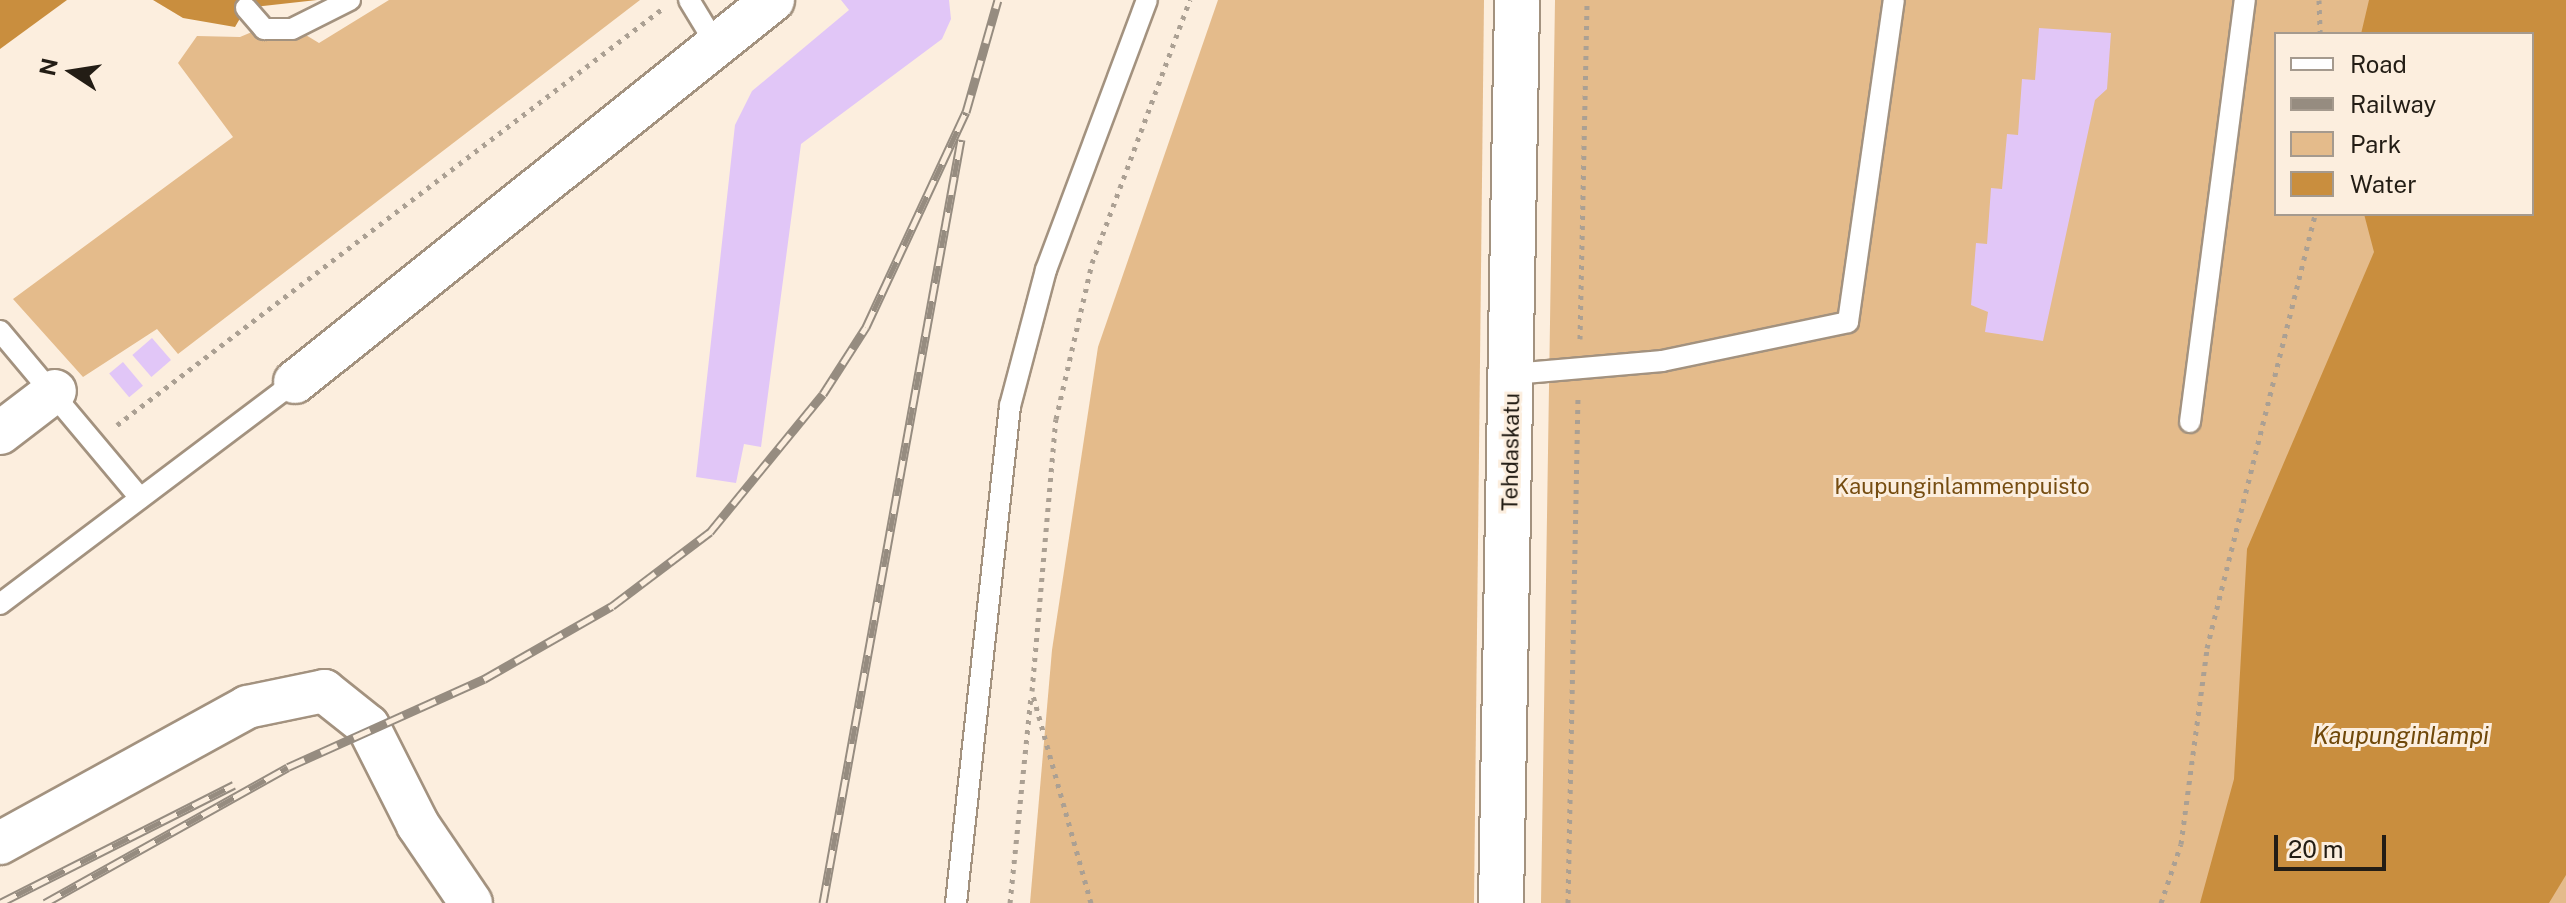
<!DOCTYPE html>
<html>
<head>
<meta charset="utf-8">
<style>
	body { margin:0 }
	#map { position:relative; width:2566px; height:903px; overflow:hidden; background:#fceede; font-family:"Public Sans",sans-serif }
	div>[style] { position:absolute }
	.green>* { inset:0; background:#e4bb8b }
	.water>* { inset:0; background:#c98e3e }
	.building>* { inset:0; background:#e1c6f7; transform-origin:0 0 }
	.path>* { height:5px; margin-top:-2.5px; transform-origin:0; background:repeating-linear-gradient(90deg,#aba093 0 4px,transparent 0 10px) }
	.roads { filter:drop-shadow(2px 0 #a3927f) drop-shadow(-2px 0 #a3927f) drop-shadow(0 2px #a3927f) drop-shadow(0 -2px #a3927f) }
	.service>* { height:20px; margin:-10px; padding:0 10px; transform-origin:10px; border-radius:10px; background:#fff }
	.minor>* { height:42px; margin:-21px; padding:0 21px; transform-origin:21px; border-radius:21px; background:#fff }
	.tertiary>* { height:44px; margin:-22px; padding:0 22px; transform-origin:22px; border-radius:22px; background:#fff }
	.rail>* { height:9px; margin-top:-4.5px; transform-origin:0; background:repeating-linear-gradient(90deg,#fceede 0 18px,#968c80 0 36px); box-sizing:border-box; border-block:2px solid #968c80 }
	span { translate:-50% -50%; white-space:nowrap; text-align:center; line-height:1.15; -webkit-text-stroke:6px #fceede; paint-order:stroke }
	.street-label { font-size:22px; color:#231d15 }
	.park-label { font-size:22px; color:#764d11 }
	.water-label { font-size:24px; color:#704809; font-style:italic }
	.legend { position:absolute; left:2274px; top:32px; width:260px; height:184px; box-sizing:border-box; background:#fceede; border:2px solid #a59a8e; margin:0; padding:10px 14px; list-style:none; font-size:24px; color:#231d15 }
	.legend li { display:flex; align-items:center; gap:16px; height:40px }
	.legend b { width:40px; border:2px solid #a59a8e }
	.north { position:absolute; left:32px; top:32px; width:80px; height:80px; -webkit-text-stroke:6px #fceede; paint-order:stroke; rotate:282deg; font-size:22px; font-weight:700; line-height:32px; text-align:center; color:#231d15 }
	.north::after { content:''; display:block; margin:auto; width:28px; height:36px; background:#231d15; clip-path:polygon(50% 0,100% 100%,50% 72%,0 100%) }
	.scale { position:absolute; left:2274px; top:835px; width:112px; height:36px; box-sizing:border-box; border:4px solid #231d15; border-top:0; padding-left:10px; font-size:24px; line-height:28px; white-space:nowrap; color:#231d15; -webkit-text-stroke:6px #fceede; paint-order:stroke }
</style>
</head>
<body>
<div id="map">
	<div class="green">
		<i style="clip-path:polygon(389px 0,640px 0,178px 354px,157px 329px,83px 377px,13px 299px,233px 137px,178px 63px,197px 36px,240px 37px,281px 20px,319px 43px)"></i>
		<i style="clip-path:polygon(1218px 0,1484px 0,1474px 903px,1030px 903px,1052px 650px,1098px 347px)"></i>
		<i style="clip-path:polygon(evenodd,1555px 0,2566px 0,2566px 903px,1541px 903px,1555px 0,2276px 34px,2532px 34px,2532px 214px,2276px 214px,2276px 34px)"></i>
	</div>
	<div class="water">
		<i style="clip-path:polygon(0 0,67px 0,0 49px)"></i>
		<i style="clip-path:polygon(153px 0,317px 0,246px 8px,235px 27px,183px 18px)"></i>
		<i style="clip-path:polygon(2369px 0,2566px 0,2566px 875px,2549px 903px,2200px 903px,2234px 779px,2247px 549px,2374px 252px,2364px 214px,2532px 214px,2532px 34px,2361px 34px)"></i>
	</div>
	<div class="building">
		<i style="clip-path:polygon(841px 0,949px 0,951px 19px,942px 39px,801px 144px,761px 447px,744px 444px,736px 483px,696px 477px,735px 125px,752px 91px,849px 10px)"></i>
		<i style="clip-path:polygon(2039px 28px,2111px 33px,2107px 89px,2095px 100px,2043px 341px,1985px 332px,1988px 312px,1971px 305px,1976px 243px,1987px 244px,1991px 188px,2002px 189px,2007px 134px,2018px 135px,2022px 79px,2035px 80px)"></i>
		<i style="left:152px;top:338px;width:29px;height:26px;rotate:49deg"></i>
		<i style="left:123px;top:362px;width:31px;height:18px;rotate:50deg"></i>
	</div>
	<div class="path">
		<i style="left:2319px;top:0;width:34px;rotate:88deg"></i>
		<i style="left:1580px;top:339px;width:339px;rotate:-88.8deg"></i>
		<i style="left:117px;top:425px;width:686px;rotate:-37.35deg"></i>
		<i style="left:1010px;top:903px;width:208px;rotate:-84.2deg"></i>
		<i style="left:1091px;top:903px;width:220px;rotate:-105.6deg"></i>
		<i style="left:1032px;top:691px;width:273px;rotate:-85deg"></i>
		<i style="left:1056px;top:419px;width:160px;rotate:-77deg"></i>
		<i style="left:1092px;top:263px;width:281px;rotate:-69.6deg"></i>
		<i style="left:1568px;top:903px;width:506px;rotate:-88.87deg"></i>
		<i style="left:2161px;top:903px;width:62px;rotate:-71.3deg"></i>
		<i style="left:2181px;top:844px;width:198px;rotate:-82.4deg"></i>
		<i style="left:2207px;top:648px;width:447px;rotate:-76deg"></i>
	</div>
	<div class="roads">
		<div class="service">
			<i style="left:689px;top:0;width:54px;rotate:58.7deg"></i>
			<i style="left:246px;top:8px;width:28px;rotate:49deg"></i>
			<i style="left:264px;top:29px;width:28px"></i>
			<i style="left:292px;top:29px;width:65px;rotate:-26.6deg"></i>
			<i style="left:0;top:331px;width:218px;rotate:50deg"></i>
			<i style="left:1513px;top:374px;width:150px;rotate:-5deg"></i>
			<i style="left:1662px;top:361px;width:190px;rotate:-11.8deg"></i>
			<i style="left:1848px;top:322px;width:325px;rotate:-81.9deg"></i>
			<i style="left:2190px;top:422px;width:426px;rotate:-82.6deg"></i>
			<i style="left:0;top:604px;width:369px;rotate:-37deg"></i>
			<i style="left:956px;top:903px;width:500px;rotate:-83.8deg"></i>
			<i style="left:1010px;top:406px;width:141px;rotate:-75.2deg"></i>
			<i style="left:1046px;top:270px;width:288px;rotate:-69.5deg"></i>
		</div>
		<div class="minor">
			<i style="left:295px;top:382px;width:612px;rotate:-38.63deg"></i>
			<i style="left:0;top:433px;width:69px;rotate:-37.4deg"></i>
			<i style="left:0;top:843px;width:282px;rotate:-28.8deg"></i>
			<i style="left:247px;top:707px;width:79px;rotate:-11.7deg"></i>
			<i style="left:324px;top:691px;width:56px;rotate:38.5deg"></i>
			<i style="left:368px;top:726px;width:111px;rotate:63.2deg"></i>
			<i style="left:418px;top:825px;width:94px;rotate:55.8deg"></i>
		</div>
		<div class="tertiary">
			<i style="left:1501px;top:903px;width:903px;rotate:-88.98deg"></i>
		</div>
	</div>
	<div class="rail">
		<i style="left:0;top:903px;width:262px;rotate:-26.8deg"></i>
		<i style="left:45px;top:903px;width:278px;rotate:-29.2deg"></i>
		<i style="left:288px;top:767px;width:215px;rotate:-24.2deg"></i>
		<i style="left:484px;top:679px;width:147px;rotate:-29.7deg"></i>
		<i style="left:612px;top:606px;width:123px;rotate:-37.1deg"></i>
		<i style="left:710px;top:532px;width:178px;rotate:-50.7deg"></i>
		<i style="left:823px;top:394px;width:80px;rotate:-57.3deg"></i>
		<i style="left:866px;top:327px;width:237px;rotate:-65.1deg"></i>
		<i style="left:966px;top:112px;width:116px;rotate:-74.1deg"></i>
		<i style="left:823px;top:903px;width:776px;rotate:-79.76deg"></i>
	</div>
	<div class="street-label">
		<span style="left:1511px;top:452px;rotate:-89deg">Tehdaskatu</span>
	</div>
	<div class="park-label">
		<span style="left:1962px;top:487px">Kaupunginlammenpuisto</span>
	</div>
	<div class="water-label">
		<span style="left:2401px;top:736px">Kaupunginlampi</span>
	</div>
	<ul class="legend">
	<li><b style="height:10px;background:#fff"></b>Road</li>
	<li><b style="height:10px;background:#968c80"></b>Railway</li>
	<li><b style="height:22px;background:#e4bb8b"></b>Park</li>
	<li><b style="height:22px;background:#c98e3e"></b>Water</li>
	</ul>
	<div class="north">N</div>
	<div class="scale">20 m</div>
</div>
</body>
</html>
